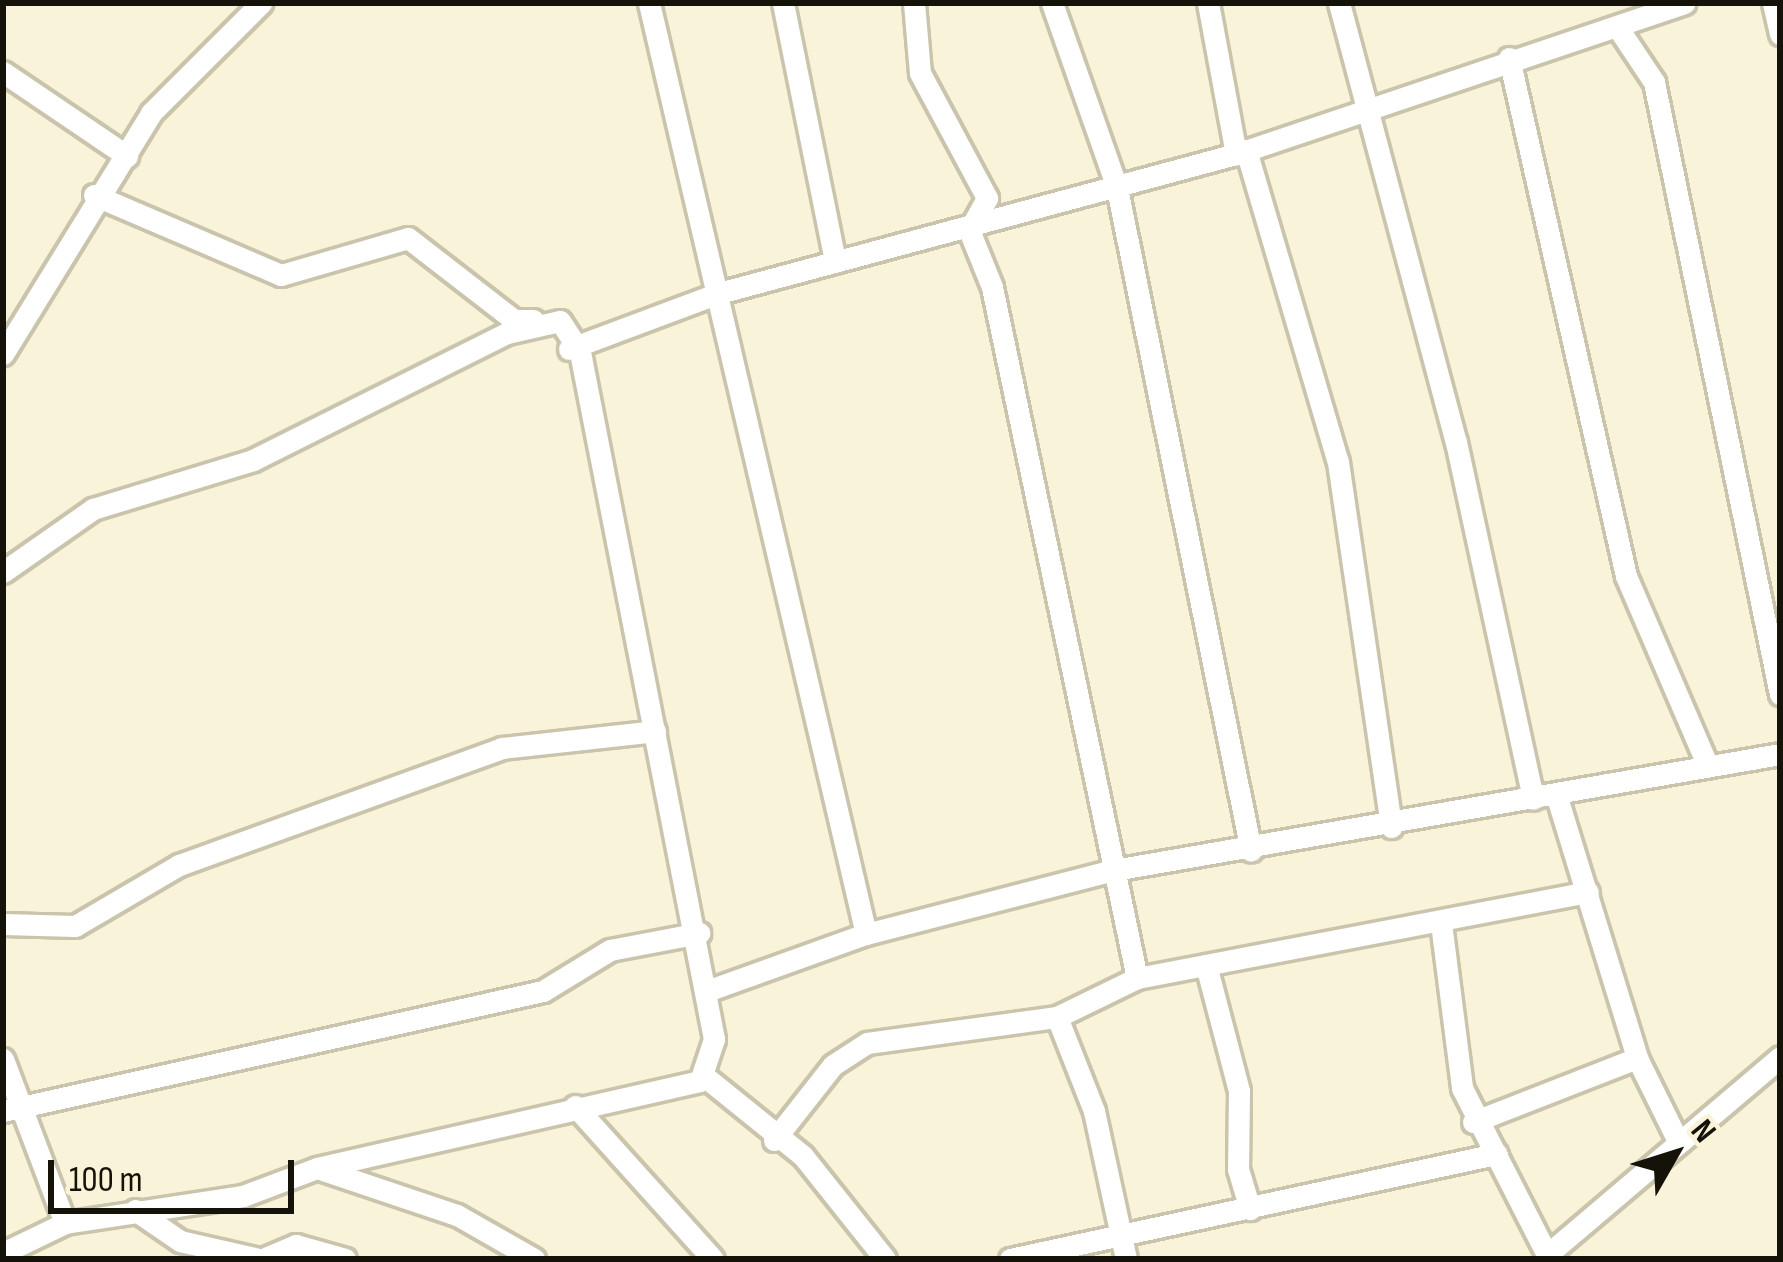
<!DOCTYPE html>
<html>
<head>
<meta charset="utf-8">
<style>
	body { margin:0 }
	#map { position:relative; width:1783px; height:1262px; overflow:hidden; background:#f9f3d9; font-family:"Sofia Sans Condensed",sans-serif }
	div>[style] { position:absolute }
	.roads { filter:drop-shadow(3px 0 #c9c4ab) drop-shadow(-3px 0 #c9c4ab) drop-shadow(0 3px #c9c4ab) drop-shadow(0 -3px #c9c4ab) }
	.minor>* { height:21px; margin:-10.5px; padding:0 10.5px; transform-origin:10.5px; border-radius:10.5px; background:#fff }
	span { translate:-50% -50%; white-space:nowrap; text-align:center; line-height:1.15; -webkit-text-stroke:9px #f9f3d9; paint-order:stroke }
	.frame { position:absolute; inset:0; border:6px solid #151309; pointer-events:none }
	.north { position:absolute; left:1615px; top:1094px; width:120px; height:120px; -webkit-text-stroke:9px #f9f3d9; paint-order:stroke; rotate:51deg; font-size:33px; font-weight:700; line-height:48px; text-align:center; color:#151309 }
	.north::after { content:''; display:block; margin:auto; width:42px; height:54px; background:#151309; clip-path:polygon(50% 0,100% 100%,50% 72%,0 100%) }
	.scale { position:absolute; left:48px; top:1160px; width:246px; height:54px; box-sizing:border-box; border:6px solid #151309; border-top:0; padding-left:15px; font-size:36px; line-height:42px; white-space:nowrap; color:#151309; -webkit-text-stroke:9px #f9f3d9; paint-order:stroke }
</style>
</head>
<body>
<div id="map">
	<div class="roads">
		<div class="minor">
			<i style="left:649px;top:3px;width:956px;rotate:76.88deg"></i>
			<i style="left:783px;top:3px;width:264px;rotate:78.6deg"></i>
			<i style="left:914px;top:3px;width:70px;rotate:85.1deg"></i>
			<i style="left:920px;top:73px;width:142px;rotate:61.8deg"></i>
			<i style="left:987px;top:198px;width:37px;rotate:119deg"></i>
			<i style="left:969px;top:230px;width:61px;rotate:68deg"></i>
			<i style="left:992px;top:287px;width:706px;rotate:78.15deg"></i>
			<i style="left:1052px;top:3px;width:196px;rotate:70.6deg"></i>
			<i style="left:1117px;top:188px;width:676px;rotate:78.57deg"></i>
			<i style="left:1208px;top:3px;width:154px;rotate:79.5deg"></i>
			<i style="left:1339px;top:3px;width:454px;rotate:75.1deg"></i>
			<i style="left:1456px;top:442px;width:365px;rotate:77.8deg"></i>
			<i style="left:1773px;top:3px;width:32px;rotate:77deg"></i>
			<i style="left:1618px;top:28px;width:65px;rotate:56.3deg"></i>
			<i style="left:1654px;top:82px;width:625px;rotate:78.37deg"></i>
			<i style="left:1509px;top:58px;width:531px;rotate:77.27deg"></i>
			<i style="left:1626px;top:576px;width:205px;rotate:66.7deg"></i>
			<i style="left:3px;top:72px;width:150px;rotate:34.1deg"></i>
			<i style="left:1246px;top:150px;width:325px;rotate:73.6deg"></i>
			<i style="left:1338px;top:462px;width:369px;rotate:81.7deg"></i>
			<i style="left:94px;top:195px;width:203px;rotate:23.2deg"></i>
			<i style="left:281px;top:275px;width:132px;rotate:-16.2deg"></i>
			<i style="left:408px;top:238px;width:134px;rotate:37.7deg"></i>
			<i style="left:514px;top:320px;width:19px"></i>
			<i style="left:569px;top:349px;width:160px;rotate:-20.5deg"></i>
			<i style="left:719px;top:293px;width:535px;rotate:-15.05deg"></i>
			<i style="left:1236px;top:154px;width:473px;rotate:-18.6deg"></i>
			<i style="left:3px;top:354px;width:283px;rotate:-58.4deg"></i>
			<i style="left:151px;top:113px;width:156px;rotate:-45deg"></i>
			<i style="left:3px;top:572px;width:110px;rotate:-35deg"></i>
			<i style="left:93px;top:509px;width:167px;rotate:-17deg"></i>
			<i style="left:253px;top:460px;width:284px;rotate:-26.6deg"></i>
			<i style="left:507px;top:333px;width:54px;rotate:-12.8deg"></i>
			<i style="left:560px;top:321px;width:37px;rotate:57deg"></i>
			<i style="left:580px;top:352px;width:700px;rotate:78.96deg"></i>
			<i style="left:714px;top:1039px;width:44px;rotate:108.4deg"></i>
			<i style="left:700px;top:1081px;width:393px;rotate:167.2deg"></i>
			<i style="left:317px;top:1168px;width:79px;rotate:159.3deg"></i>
			<i style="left:243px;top:1196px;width:180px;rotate:171.4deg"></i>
			<i style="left:65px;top:1223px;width:69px;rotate:154.2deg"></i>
			<i style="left:1556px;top:794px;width:276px;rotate:72.9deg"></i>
			<i style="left:1637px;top:1058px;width:88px;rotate:63.7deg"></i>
			<i style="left:1441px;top:923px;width:166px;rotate:82.7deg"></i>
			<i style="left:1462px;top:1088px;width:192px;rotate:63deg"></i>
			<i style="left:3px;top:924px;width:72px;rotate:1.6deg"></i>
			<i style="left:75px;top:926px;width:121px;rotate:-30.4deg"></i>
			<i style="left:179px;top:865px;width:344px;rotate:-19.9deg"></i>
			<i style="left:502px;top:748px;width:154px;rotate:-6.3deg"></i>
			<i style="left:1206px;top:965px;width:130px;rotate:75.3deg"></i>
			<i style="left:1239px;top:1091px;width:78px;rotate:90.7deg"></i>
			<i style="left:1238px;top:1169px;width:42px;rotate:73.3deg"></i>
			<i style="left:712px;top:989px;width:164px;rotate:-19.7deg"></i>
			<i style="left:866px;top:934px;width:256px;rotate:-14.5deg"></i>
			<i style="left:1114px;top:870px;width:676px;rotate:-9.88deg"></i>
			<i style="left:1057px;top:1017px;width:101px;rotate:68.5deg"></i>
			<i style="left:1094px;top:1111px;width:151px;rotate:77.8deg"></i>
			<i style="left:3px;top:1059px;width:175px;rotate:69.3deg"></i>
			<i style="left:704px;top:1076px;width:127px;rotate:38.9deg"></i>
			<i style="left:803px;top:1156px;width:132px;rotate:51.5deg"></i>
			<i style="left:575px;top:1106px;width:206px;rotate:48deg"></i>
			<i style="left:3px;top:1111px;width:553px;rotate:-12.53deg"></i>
			<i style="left:543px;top:991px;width:79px;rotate:-31.5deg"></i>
			<i style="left:610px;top:950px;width:91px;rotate:-10.8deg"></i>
			<i style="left:1473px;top:1122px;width:176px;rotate:-21.3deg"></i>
			<i style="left:774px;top:1140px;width:95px;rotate:-51.8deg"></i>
			<i style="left:833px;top:1065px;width:40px;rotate:-32.9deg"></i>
			<i style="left:867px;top:1043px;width:192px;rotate:-7.8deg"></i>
			<i style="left:1057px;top:1017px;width:89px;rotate:-26deg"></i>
			<i style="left:1137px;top:978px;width:459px;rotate:-10.8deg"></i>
			<i style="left:323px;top:1170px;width:141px;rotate:18.6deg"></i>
			<i style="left:457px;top:1215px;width:89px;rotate:29.7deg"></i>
			<i style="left:135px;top:1210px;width:55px;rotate:34.6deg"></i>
			<i style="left:180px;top:1241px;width:81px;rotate:12.8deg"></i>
			<i style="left:1548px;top:1254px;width:304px;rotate:-40.3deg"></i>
			<i style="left:263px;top:1259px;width:36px;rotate:-23deg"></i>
			<i style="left:296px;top:1245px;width:51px;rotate:15.9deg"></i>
			<i style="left:1010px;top:1259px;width:498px;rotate:-12.2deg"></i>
		</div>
	</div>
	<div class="frame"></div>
	<div class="north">N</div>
	<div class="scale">100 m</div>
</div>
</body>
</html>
